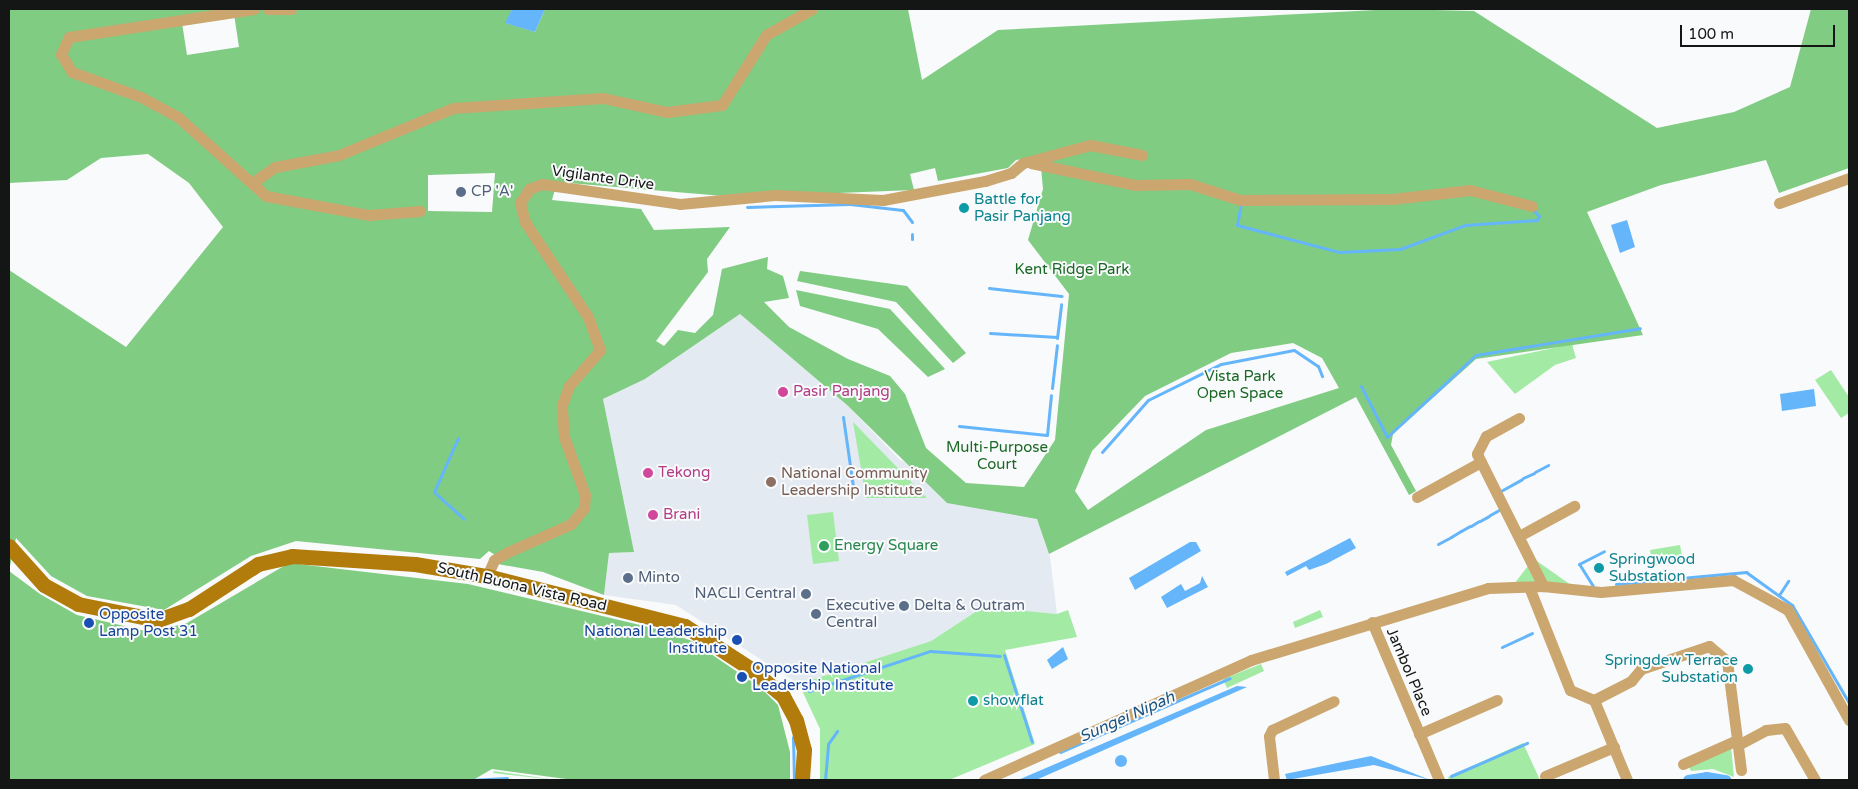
<!DOCTYPE html>
<html>
<head>
<meta charset="utf-8">
<style>
  body { margin:0 }
  #map { position:relative; width:1858px; height:789px; overflow:hidden; background:#f8fafb; font-family:"Varela Round",sans-serif }
  div>[style] { position:absolute }
  [style*='--x'] { left:calc(var(--x)*1px); top:calc(var(--y)*1px); width:calc(var(--w)*1px); rotate:calc(var(--a)*1deg) }
  .built>* { inset:0; background:#e4eaf1 }
  .green>* { inset:0; background:#a3eaa5 }
  .forest>* { inset:0; background:#80cc82 }
  .water>* { inset:0; background:#65b5fa }
  .round { border-radius:50% }
  .stream>* { height:3px; margin:-1.5px; padding:0 1.5px; transform-origin:1.5px; border-radius:1.5px; background:#65b5fa }
  .canal>* { height:11px; margin:-5.5px; padding:0 5.5px; transform-origin:5.5px; border-radius:5.5px; background:#65b5fa }
  .street>* { height:11px; margin:-5.5px; padding:0 5.5px; transform-origin:5.5px; border-radius:5.5px; background:#cba66f }
  .secondary>* { height:15px; margin:-7.5px; padding:0 7.5px; transform-origin:7.5px; border-radius:7.5px; background:#b27c0d }
  .dots>* { width:14px; height:14px; translate:-50% -50%; box-sizing:border-box; border:2px solid #f8fafb; border-radius:50% }
  span { translate:-50% -50%; white-space:nowrap; text-align:center; line-height:1.15; -webkit-text-stroke:4px #f8fafb; paint-order:stroke }
  .street-label { font-size:15px; color:#141515 }
  .service-label { font-size:15px; color:#4e5e75 }
  .left { translate:0 -50%; text-align:left }
  .right { translate:-100% -50%; text-align:right }
  .culture-label { font-size:15px; color:#0d838f }
  .park-label { font-size:15px; color:#1b6825 }
  .hotel-label { font-size:15px; color:#b23c85 }
  .education-label { font-size:15px; color:#785e54 }
  .leisure-label { font-size:15px; color:#27864d }
  .transit-label { font-size:15px; color:#164399 }
  .water-label { font-size:16px; color:#1c5481; font-style:italic }
  .frame { position:absolute; inset:0; border:10px solid #141515; pointer-events:none }
  .scale { position:absolute; left:1680px; top:25px; width:155px; height:22px; box-sizing:border-box; border:2px solid #141515; border-top:0; padding-left:6px; font-size:15px; line-height:18px; white-space:nowrap; color:#141515; -webkit-text-stroke:4px #f8fafb; paint-order:stroke }
</style>
</head>
<body>
<div id="map">
  <div class="built">
    <div style="clip-path:polygon(740px 314px,847px 405px,900px 460px,1037px 519px,1050px 557px,1057px 614px,983px 607px,931px 641px,799px 684px,676px 605px,604px 595px,609px 553px,633px 552px,603px 399px,645px 379px)"></div>
  </div>
  <div class="green">
    <div style="clip-path:polygon(1572px 344px,1576px 358px,1555px 365px,1515px 394px,1487px 362px)"></div>
    <div style="clip-path:polygon(1831px 370px,1849px 397px,1849px 413px,1841px 418px,1815px 380px)"></div>
    <div style="clip-path:polygon(853px 422px,927px 498px,866px 498px)"></div>
    <div style="clip-path:polygon(833px 512px,839px 561px,813px 564px,807px 515px)"></div>
    <div style="clip-path:polygon(1680px 545px,1683px 561px,1653px 566px,1650px 550px)"></div>
    <div style="clip-path:polygon(1534px 559px,1571px 585px,1546px 582px)"></div>
    <div style="clip-path:polygon(1528px 566px,1536px 582px,1514px 584px)"></div>
    <div style="clip-path:polygon(983px 607px,1057px 614px,1068px 610px,1077px 637px,1005px 650px,1035px 744px,949px 780px,820px 780px,820px 729px,799px 684px,931px 641px)"></div>
    <div style="clip-path:polygon(1320px 610px,1323px 617px,1295px 628px,1293px 622px)"></div>
    <div style="clip-path:polygon(1261px 664px,1264px 671px,1227px 688px,1223px 679px)"></div>
    <div style="clip-path:polygon(1523px 743px,1540px 780px,1449px 780px,1448px 777px)"></div>
    <div style="clip-path:polygon(1731px 746px,1734px 777px,1713px 769px,1691px 771px,1688px 765px)"></div>
    <div style="clip-path:polygon(494px 771px,556px 780px,493px 773px)"></div>
  </div>
  <div class="forest">
    <div style="clip-path:polygon(evenodd,9px 9px,512px 9px,506px 23px,535px 32px,545px 9px,908px 9px,922px 80px,998px 30px,1395px 9px,1474px 11px,1657px 128px,1734px 112px,1790px 87px,1811px 9px,1849px 9px,1849px 168px,1779px 193px,1766px 160px,1661px 185px,1587px 212px,1643px 335px,1476px 359px,1393px 434px,1391px 445px,1416px 491px,1409px 495px,1356px 397px,1049px 554px,1037px 519px,947px 503px,847px 405px,740px 314px,645px 379px,603px 399px,634px 552px,609px 553px,604px 595px,543px 572px,492px 563px,498px 557px,489px 551px,480px 559px,296px 541px,251px 556px,164px 610px,87px 596px,51px 576px,16px 538px,9px 571px,40px 594px,77px 615px,150px 632px,187px 623px,289px 563px,468px 584px,661px 630px,692px 641px,761px 688px,778px 705px,790px 752px,790px 780px,574px 780px,492px 769px,473px 780px,9px 780px,9px 270px,126px 347px,223px 227px,189px 183px,148px 154px,101px 158px,67px 180px,9px 183px,9px 9px,234px 14px,239px 47px,187px 55px,182px 23px,234px 14px,9px 9px,1031px 158px,1041px 167px,1043px 189px,1028px 240px,1069px 294px,1055px 440px,1024px 487px,966px 483px,926px 448px,905px 394px,890px 376px,848px 359px,789px 327px,764px 302px,789px 298px,783px 276px,767px 269px,768px 257px,722px 269px,713px 315px,695px 333px,678px 330px,664px 346px,656px 341px,708px 272px,707px 259px,730px 227px,654px 230px,641px 209px,552px 200px,557px 182px,735px 197px,914px 190px,910px 174px,935px 168px,938px 181px,1008px 168px,1016px 160px,1031px 158px,9px 9px,495px 173px,492px 212px,428px 211px,428px 175px,495px 173px,9px 9px,1293px 343px,1322px 358px,1339px 388px,1206px 430px,1088px 510px,1075px 491px,1092px 451px,1145px 396px,1231px 353px,1293px 343px)"></div>
    <div style="clip-path:polygon(800px 271px,907px 286px,966px 353px,953px 363px,896px 302px,797px 281px)"></div>
    <div style="clip-path:polygon(796px 290px,890px 309px,945px 369px,928px 377px,878px 329px,800px 306px)"></div>
  </div>
  <div class="water">
    <div style="clip-path:polygon(512px 9px,545px 9px,535px 32px,505px 23px)"></div>
    <div style="clip-path:polygon(1627px 220px,1635px 247px,1620px 253px,1611px 225px)"></div>
    <div style="clip-path:polygon(1814px 389px,1816px 406px,1782px 411px,1780px 394px)"></div>
    <div style="clip-path:polygon(1350px 538px,1356px 548px,1326px 564px,1309px 570px,1306px 566px,1287px 576px,1285px 572px)"></div>
    <div style="clip-path:polygon(1190px 542px,1196px 542px,1201px 551px,1135px 590px,1129px 578px)"></div>
    <div style="clip-path:polygon(1202px 576px,1208px 587px,1167px 608px,1161px 597px,1181px 584px,1185px 591px,1200px 583px)"></div>
    <div style="clip-path:polygon(1063px 647px,1068px 659px,1052px 669px,1047px 660px)"></div>
    <div style="clip-path:polygon(1237px 686px,1247px 687px,1036px 780px,1018px 780px)"></div>
    <div class="round" style="left:1115px;top:755px;width:12px;height:12px"></div>
    <div style="clip-path:polygon(1371px 756px,1430px 780px,1374px 765px,1287px 780px,1285px 774px)"></div>
  </div>
  <div class="stream">
    <div style="--x:1241;--y:203;--w:22;--a:100"></div>
    <div style="--x:1237;--y:225;--w:106;--a:14.8"></div>
    <div style="--x:1339;--y:252;--w:61;--a:-2.8"></div>
    <div style="--x:1400;--y:249;--w:69;--a:-20.3"></div>
    <div style="--x:1465;--y:225;--w:72;--a:-4"></div>
    <div style="--x:1537;--y:220;--w:4;--a:-63"></div>
    <div style="--x:1539;--y:216;--w:10;--a:-135"></div>
    <div style="--x:747;--y:207;--w:103;--a:-1.7"></div>
    <div style="--x:850;--y:204;--w:53;--a:6.5"></div>
    <div style="--x:903;--y:210;--w:15;--a:53"></div>
    <div style="--x:912;--y:234;--w:5;--a:90"></div>
    <div style="--x:989;--y:288;--w:73;--a:6.3"></div>
    <div style="--x:990;--y:333;--w:67;--a:3.4"></div>
    <div style="--x:1057;--y:338;--w:34;--a:-83"></div>
    <div style="--x:1361;--y:386;--w:57;--a:63"></div>
    <div style="--x:1387;--y:437;--w:121;--a:-42.7"></div>
    <div style="--x:1476;--y:355;--w:166;--a:-9.3"></div>
    <div style="--x:1052;--y:388;--w:43;--a:-83.4"></div>
    <div style="--x:843;--y:417;--w:70;--a:81.8"></div>
    <div style="--x:959;--y:426;--w:88;--a:5.8"></div>
    <div style="--x:1047;--y:435;--w:40;--a:-84.3"></div>
    <div style="--x:458;--y:438;--w:59;--a:114"></div>
    <div style="--x:434;--y:492;--w:40;--a:42"></div>
    <div style="--x:1102;--y:452;--w:69;--a:-48.5"></div>
    <div style="--x:1148;--y:400;--w:81;--a:-26.3"></div>
    <div style="--x:1221;--y:364;--w:74;--a:-10.9"></div>
    <div style="--x:1294;--y:350;--w:29;--a:34"></div>
    <div style="--x:1318;--y:366;--w:11;--a:68"></div>
    <div style="--x:1535;--y:472;--w:15;--a:-28"></div>
    <div style="--x:1523;--y:478;--w:12;--a:-24"></div>
    <div style="--x:1499;--y:492;--w:26;--a:-29"></div>
    <div style="--x:1490;--y:515;--w:13;--a:-29"></div>
    <div style="--x:1480;--y:521;--w:10;--a:-29"></div>
    <div style="--x:1471;--y:526;--w:9;--a:-32"></div>
    <div style="--x:1461;--y:531;--w:10;--a:-29"></div>
    <div style="--x:1451;--y:537;--w:12;--a:-31"></div>
    <div style="--x:1438;--y:544;--w:15;--a:-28"></div>
    <div style="--x:1616;--y:584;--w:131;--a:-5.3"></div>
    <div style="--x:1746;--y:572;--w:57;--a:35.7"></div>
    <div style="--x:1792;--y:605;--w:113;--a:59.8"></div>
    <div style="--x:1593;--y:586;--w:26;--a:-122"></div>
    <div style="--x:1579;--y:564;--w:28;--a:-27"></div>
    <div style="--x:1779;--y:595;--w:17;--a:-57"></div>
    <div style="--x:1502;--y:647;--w:33;--a:-25"></div>
    <div style="--x:1004;--y:655;--w:91;--a:72.2"></div>
    <div style="--x:809;--y:691;--w:127;--a:-18.3"></div>
    <div style="--x:930;--y:651;--w:70;--a:4.1"></div>
    <div style="--x:793;--y:737;--w:43;--a:88.7"></div>
    <div style="--x:1060;--y:752;--w:185;--a:-23.5"></div>
    <div style="--x:1451;--y:776;--w:83;--a:-23.5"></div>
    <div style="--x:470;--y:780;--w:37;--a:-3"></div>
    <div style="--x:825;--y:780;--w:36;--a:-85"></div>
    <div style="--x:828;--y:744;--w:16;--a:-55"></div>
  </div>
  <div class="canal">
    <div style="--x:1688;--y:780;--w:18;--a:-9"></div>
    <div style="--x:1706;--y:777;--w:20;--a:9"></div>
  </div>
  <div class="street">
    <div style="--x:254;--y:9;--w:187;--a:171.4"></div>
    <div style="--x:69;--y:37;--w:19;--a:115"></div>
    <div style="--x:61;--y:54;--w:21;--a:59"></div>
    <div style="--x:72;--y:72;--w:73;--a:19.9"></div>
    <div style="--x:141;--y:97;--w:42;--a:28.4"></div>
    <div style="--x:178;--y:117;--w:118;--a:41.9"></div>
    <div style="--x:266;--y:196;--w:105;--a:10.5"></div>
    <div style="--x:369;--y:215;--w:51;--a:-4.5"></div>
    <div style="--x:268;--y:9;--w:23;--a:0"></div>
    <div style="--x:1031;--y:163;--w:106;--a:11.9"></div>
    <div style="--x:1135;--y:185;--w:55;--a:-1"></div>
    <div style="--x:1190;--y:184;--w:52;--a:17.7"></div>
    <div style="--x:1240;--y:200;--w:152;--a:-0.4"></div>
    <div style="--x:1392;--y:199;--w:79;--a:-6.6"></div>
    <div style="--x:1470;--y:190;--w:64;--a:14.5"></div>
    <div style="--x:252;--y:183;--w:28;--a:-35"></div>
    <div style="--x:275;--y:167;--w:65;--a:-10.6"></div>
    <div style="--x:339;--y:155;--w:123;--a:-22.4"></div>
    <div style="--x:453;--y:108;--w:150;--a:-3.8"></div>
    <div style="--x:603;--y:98;--w:66;--a:12.3"></div>
    <div style="--x:667;--y:112;--w:55;--a:-7.3"></div>
    <div style="--x:722;--y:105;--w:83;--a:-57.8"></div>
    <div style="--x:766;--y:35;--w:53;--a:-29.5"></div>
    <div style="--x:1779;--y:203;--w:74;--a:-19.7"></div>
    <div style="--x:1519;--y:418;--w:38;--a:151"></div>
    <div style="--x:1486;--y:436;--w:20;--a:117"></div>
    <div style="--x:1477;--y:454;--w:148;--a:63.4"></div>
    <div style="--x:1417;--y:497;--w:73;--a:-28.7"></div>
    <div style="--x:1519;--y:536;--w:63;--a:-28.6"></div>
    <div style="--x:487;--y:576;--w:17;--a:-66"></div>
    <div style="--x:494;--y:560;--w:16;--a:-30"></div>
    <div style="--x:508;--y:552;--w:69;--a:-24"></div>
    <div style="--x:571;--y:524;--w:21;--a:-51"></div>
    <div style="--x:584;--y:508;--w:13;--a:-86"></div>
    <div style="--x:585;--y:495;--w:62;--a:-109.9"></div>
    <div style="--x:564;--y:437;--w:32;--a:-94"></div>
    <div style="--x:562;--y:405;--w:20;--a:-70"></div>
    <div style="--x:569;--y:386;--w:48;--a:-49.3"></div>
    <div style="--x:600;--y:350;--w:35;--a:-110"></div>
    <div style="--x:588;--y:317;--w:114;--a:-123.6"></div>
    <div style="--x:525;--y:222;--w:20;--a:-105"></div>
    <div style="--x:520;--y:203;--w:17;--a:-57"></div>
    <div style="--x:529;--y:189;--w:14;--a:-21"></div>
    <div style="--x:542;--y:184;--w:139;--a:8.2"></div>
    <div style="--x:680;--y:204;--w:95;--a:-5.4"></div>
    <div style="--x:775;--y:195;--w:108;--a:2.7"></div>
    <div style="--x:883;--y:200;--w:104;--a:-10.6"></div>
    <div style="--x:985;--y:181;--w:27;--a:-17"></div>
    <div style="--x:1011;--y:173;--w:16;--a:-40"></div>
    <div style="--x:1023;--y:163;--w:69;--a:-15"></div>
    <div style="--x:1090;--y:145;--w:53;--a:10.9"></div>
    <div style="--x:1529;--y:587;--w:111;--a:68.3"></div>
    <div style="--x:1570;--y:690;--w:26;--a:23"></div>
    <div style="--x:1594;--y:700;--w:87;--a:67.6"></div>
    <div style="--x:1372;--y:622;--w:172;--a:67"></div>
    <div style="--x:1594;--y:700;--w:42;--a:-27.2"></div>
    <div style="--x:1631;--y:681;--w:16;--a:-50"></div>
    <div style="--x:1641;--y:669;--w:72;--a:-18.7"></div>
    <div style="--x:1709;--y:646;--w:23;--a:40"></div>
    <div style="--x:1727;--y:661;--w:110;--a:82.7"></div>
    <div style="--x:1419;--y:734;--w:85;--a:-23.6"></div>
    <div style="--x:1738;--y:745;--w:32;--a:-28"></div>
    <div style="--x:1766;--y:730;--w:19;--a:-6"></div>
    <div style="--x:1785;--y:728;--w:60;--a:60"></div>
    <div style="--x:1683;--y:764;--w:59;--a:-24"></div>
    <div style="--x:1545;--y:776;--w:75;--a:-22.8"></div>
    <div style="--x:984;--y:780;--w:293;--a:-24.2"></div>
    <div style="--x:1251;--y:660;--w:248;--a:-16.9"></div>
    <div style="--x:1488;--y:588;--w:55;--a:-2.1"></div>
    <div style="--x:1543;--y:586;--w:58;--a:5.9"></div>
    <div style="--x:1601;--y:592;--w:133;--a:-5.2"></div>
    <div style="--x:1733;--y:580;--w:63;--a:28.6"></div>
    <div style="--x:1788;--y:610;--w:126;--a:61"></div>
    <div style="--x:1274;--y:780;--w:44;--a:-96.5"></div>
    <div style="--x:1269;--y:736;--w:7;--a:-63"></div>
    <div style="--x:1272;--y:730;--w:68;--a:-25.1"></div>
  </div>
  <div class="secondary">
    <div style="--x:9;--y:546;--w:52;--a:48.1"></div>
    <div style="--x:44;--y:585;--w:39;--a:29"></div>
    <div style="--x:78;--y:604;--w:82;--a:11.3"></div>
    <div style="--x:158;--y:620;--w:33;--a:-20"></div>
    <div style="--x:189;--y:609;--w:82;--a:-33.1"></div>
    <div style="--x:258;--y:564;--w:35;--a:-13"></div>
    <div style="--x:292;--y:556;--w:123;--a:3.7"></div>
    <div style="--x:415;--y:564;--w:73;--a:9.5"></div>
    <div style="--x:487;--y:576;--w:204;--a:14.2"></div>
    <div style="--x:685;--y:626;--w:79;--a:33.1"></div>
    <div style="--x:751;--y:669;--w:42;--a:40.2"></div>
    <div style="--x:783;--y:696;--w:27;--a:62"></div>
    <div style="--x:796;--y:720;--w:31;--a:75"></div>
    <div style="--x:804;--y:750;--w:30;--a:94"></div>
  </div>
  <div class="dots">
    <div style="left:461px;top:192px;background:#5c6f8a"></div>
    <div style="left:964px;top:208px;background:#0f9aa8"></div>
    <div style="left:783px;top:392px;background:#d1479c"></div>
    <div style="left:648px;top:473px;background:#d1479c"></div>
    <div style="left:771px;top:482px;background:#8d6e63"></div>
    <div style="left:653px;top:515px;background:#d1479c"></div>
    <div style="left:824px;top:546px;background:#2e9e5b"></div>
    <div style="left:1599px;top:568px;background:#0f9aa8"></div>
    <div style="left:628px;top:578px;background:#5c6f8a"></div>
    <div style="left:806px;top:594px;background:#5c6f8a"></div>
    <div style="left:904px;top:606px;background:#5c6f8a"></div>
    <div style="left:816px;top:614px;background:#5c6f8a"></div>
    <div style="left:89px;top:623px;background:#1a4fb4"></div>
    <div style="left:737px;top:640px;background:#1a4fb4"></div>
    <div style="left:1748px;top:669px;background:#0f9aa8"></div>
    <div style="left:742px;top:677px;background:#1a4fb4"></div>
    <div style="left:973px;top:701px;background:#0f9aa8"></div>
  </div>
  <div class="street-label">
    <span style="left:603px;top:178px;rotate:8deg">Vigilante Drive</span>
    <span style="left:522px;top:587px;rotate:13deg">South Buona Vista Road</span>
    <span style="left:1409px;top:672px;rotate:67deg">Jambol Place</span>
  </div>
  <div class="service-label">
    <span class="left" style="left:471px;top:192px">CP 'A'</span>
    <span class="left" style="left:638px;top:578px">Minto</span>
    <span class="right" style="left:796px;top:594px">NACLI Central</span>
    <span class="left" style="left:826px;top:614px">Executive<br>Central</span>
    <span class="left" style="left:914px;top:606px">Delta &amp; Outram</span>
  </div>
  <div class="culture-label">
    <span class="left" style="left:974px;top:208px">Battle for<br>Pasir Panjang</span>
    <span class="left" style="left:1609px;top:568px">Springwood<br>Substation</span>
    <span class="right" style="left:1738px;top:669px">Springdew Terrace<br>Substation</span>
    <span class="left" style="left:983px;top:701px">showflat</span>
  </div>
  <div class="park-label">
    <span style="left:1072px;top:270px">Kent Ridge Park</span>
    <span style="left:1240px;top:385px">Vista Park<br>Open Space</span>
    <span style="left:997px;top:456px">Multi-Purpose<br>Court</span>
  </div>
  <div class="hotel-label">
    <span class="left" style="left:793px;top:392px">Pasir Panjang</span>
    <span class="left" style="left:658px;top:473px">Tekong</span>
    <span class="left" style="left:663px;top:515px">Brani</span>
  </div>
  <div class="education-label">
    <span class="left" style="left:781px;top:482px">National Community<br>Leadership Institute</span>
  </div>
  <div class="leisure-label">
    <span class="left" style="left:834px;top:546px">Energy Square</span>
  </div>
  <div class="transit-label">
    <span class="left" style="left:99px;top:623px">Opposite<br>Lamp Post 31</span>
    <span class="right" style="left:727px;top:640px">National Leadership<br>Institute</span>
    <span class="left" style="left:752px;top:677px">Opposite National<br>Leadership Institute</span>
  </div>
  <div class="water-label">
    <span style="left:1127px;top:717px;rotate:-24deg">Sungei Nipah</span>
  </div>
  <div class="frame"></div>
  <div class="scale">100 m</div>
</div>
</body>
</html>
